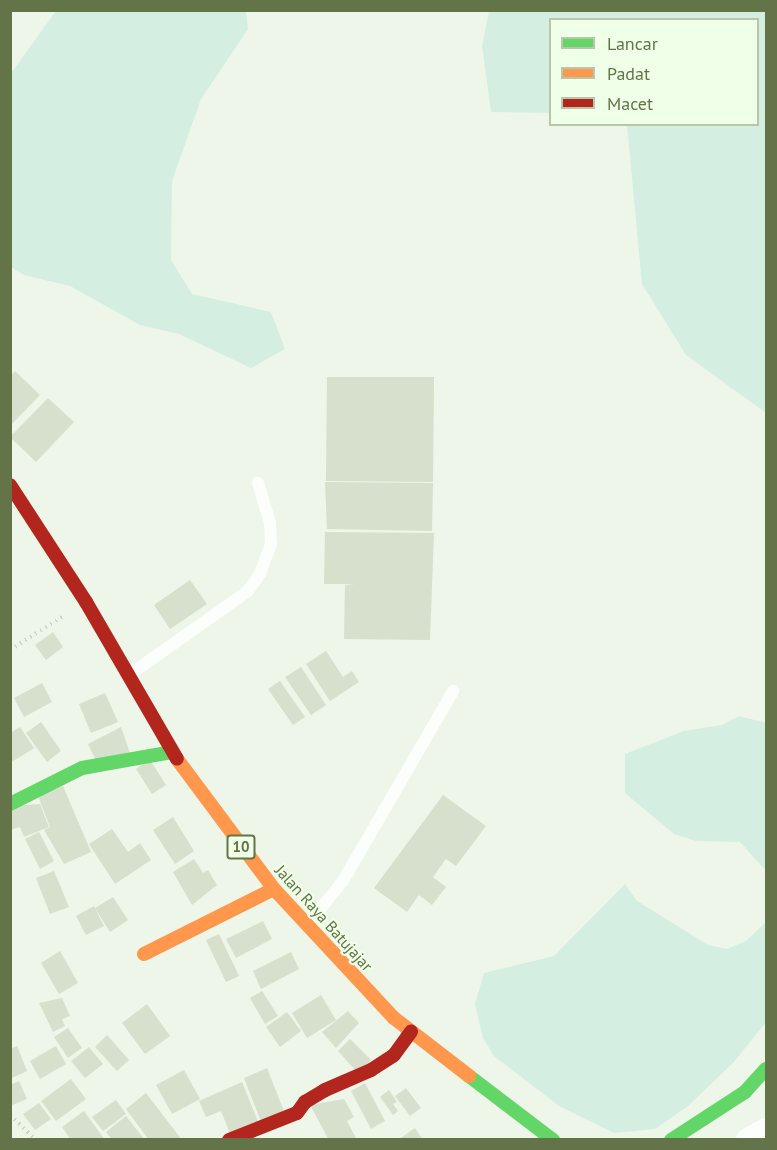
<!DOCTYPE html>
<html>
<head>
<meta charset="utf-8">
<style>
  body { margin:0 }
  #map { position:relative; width:777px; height:1150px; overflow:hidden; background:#edf6e8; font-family:"PT Sans",sans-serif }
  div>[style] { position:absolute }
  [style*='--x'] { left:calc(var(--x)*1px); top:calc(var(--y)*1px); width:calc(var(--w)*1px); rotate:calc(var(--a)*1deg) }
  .green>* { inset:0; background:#d4efe1 }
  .building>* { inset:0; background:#d6e0cd }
  .path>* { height:4px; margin-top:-2px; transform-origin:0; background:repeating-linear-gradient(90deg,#cfd6c6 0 1.5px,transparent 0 6px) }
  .lane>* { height:12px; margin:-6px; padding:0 6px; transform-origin:6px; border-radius:6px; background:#fcfefc }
  .street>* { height:24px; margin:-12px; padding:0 12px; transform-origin:12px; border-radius:12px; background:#fcfefc }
  .fast>* { height:14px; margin:-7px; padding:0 7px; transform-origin:7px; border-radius:7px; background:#63d668 }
  .slow>* { height:14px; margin:-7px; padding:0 7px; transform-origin:7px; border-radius:7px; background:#ff974d }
  .jam>* { height:14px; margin:-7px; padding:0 7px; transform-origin:7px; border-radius:7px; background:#b3261e }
  span { translate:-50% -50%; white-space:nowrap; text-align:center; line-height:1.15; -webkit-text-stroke:4.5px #f0ffe8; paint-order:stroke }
  .shield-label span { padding:2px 4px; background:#f0ffe8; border:2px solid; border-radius:4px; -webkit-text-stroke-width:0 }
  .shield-label { font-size:15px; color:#627448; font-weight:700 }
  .street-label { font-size:16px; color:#627448 }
  .frame { position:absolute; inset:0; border:12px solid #627448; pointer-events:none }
  .legend { position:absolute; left:549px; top:18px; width:210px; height:108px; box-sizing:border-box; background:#f0ffe8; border:2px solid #b7c7a8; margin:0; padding:8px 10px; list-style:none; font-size:18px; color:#627448 }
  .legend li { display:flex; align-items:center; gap:12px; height:30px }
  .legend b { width:30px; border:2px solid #b7c7a8 }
</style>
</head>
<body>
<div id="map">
  <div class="green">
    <div style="clip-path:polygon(56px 11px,246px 11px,248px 29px,201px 99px,172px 181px,171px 260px,192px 294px,271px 312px,285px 349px,251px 368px,179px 334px,140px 325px,70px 286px,24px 275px,11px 267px,11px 73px)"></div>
    <div style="clip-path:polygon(489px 11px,766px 11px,766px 413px,686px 355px,642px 284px,627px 125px,758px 124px,758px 20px,550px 20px,550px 113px,491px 112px,482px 46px)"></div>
    <div style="clip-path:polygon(739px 716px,766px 723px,766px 871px,740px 842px,696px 841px,674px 834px,625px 793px,625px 754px,684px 731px,722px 725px)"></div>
    <div style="clip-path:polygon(625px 884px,637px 901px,708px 945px,727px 949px,746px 941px,766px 922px,766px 1022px,734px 1062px,688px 1106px,655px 1129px,614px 1133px,559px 1106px,494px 1056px,483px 1038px,475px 1004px,484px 973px,554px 956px)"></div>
  </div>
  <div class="building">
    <div style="clip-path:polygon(15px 371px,40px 395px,10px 426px,10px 376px)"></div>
    <div style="clip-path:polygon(327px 377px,434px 377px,433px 482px,326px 481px)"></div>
    <div style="clip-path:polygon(48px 398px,74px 422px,36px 462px,10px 437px)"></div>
    <div style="clip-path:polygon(325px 482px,433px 483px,432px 531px,327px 529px)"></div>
    <div style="clip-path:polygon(325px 532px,434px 533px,430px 640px,344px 639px,345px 585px,355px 584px,324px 584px)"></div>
    <div style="clip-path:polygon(190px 580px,207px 604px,170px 629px,154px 605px)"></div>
    <div style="clip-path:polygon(53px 632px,63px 647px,46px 660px,35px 645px)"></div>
    <div style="clip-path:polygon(326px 651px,343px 677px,352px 671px,359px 682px,330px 701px,306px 664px)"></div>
    <div style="clip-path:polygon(301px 667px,326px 705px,311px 715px,285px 677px)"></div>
    <div style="clip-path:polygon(280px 681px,305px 717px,293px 725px,268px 689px)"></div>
    <div style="clip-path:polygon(42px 683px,52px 702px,24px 717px,14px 698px)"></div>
    <div style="clip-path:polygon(105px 693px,118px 722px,91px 733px,79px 704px)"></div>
    <div style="clip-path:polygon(41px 722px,61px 751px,47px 762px,26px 733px)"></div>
    <div style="clip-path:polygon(20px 727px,34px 748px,10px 763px,10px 733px)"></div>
    <div style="clip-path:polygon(121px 727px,131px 756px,98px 765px,88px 744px)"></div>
    <div style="clip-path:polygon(150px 760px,166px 785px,152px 794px,136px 769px)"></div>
    <div style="clip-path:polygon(63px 786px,91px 852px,64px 864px,44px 830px,50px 827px,38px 796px)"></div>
    <div style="clip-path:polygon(443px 795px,486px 826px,456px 866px,446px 859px,433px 877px,446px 887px,432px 905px,419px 895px,407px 912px,374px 888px)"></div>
    <div style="clip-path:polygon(40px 804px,49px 827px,24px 837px,20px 827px,10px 830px,10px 806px)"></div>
    <div style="clip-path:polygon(173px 817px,194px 851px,175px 864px,153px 830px)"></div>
    <div style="clip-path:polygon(112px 829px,128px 852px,140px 843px,151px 860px,115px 884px,89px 844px)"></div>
    <div style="clip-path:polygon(39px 832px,54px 861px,40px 869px,25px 839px)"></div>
    <div style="clip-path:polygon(194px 859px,203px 873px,208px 870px,217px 885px,192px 905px,173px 872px)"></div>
    <div style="clip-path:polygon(54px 871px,69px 907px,50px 914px,36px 878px)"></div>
    <div style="clip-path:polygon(113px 897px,128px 920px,110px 932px,95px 908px)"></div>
    <div style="clip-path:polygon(94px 906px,104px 926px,86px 935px,76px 916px)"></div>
    <div style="clip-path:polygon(263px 921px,272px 939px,236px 958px,226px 939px)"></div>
    <div style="clip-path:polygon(219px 934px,239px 976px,226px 982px,206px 940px)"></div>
    <div style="clip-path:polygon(60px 951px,78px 983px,59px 994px,41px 963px)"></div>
    <div style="clip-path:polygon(291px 952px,299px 969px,261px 989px,253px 971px)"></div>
    <div style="clip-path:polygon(262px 991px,278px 1016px,265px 1024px,250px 998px)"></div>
    <div style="clip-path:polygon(321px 995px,336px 1020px,307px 1038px,292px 1013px)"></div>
    <div style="clip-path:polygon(62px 998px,70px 1016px,62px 1019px,65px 1026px,53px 1032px,39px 1003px)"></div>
    <div style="clip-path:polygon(147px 1004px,170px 1036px,145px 1054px,122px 1023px)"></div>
    <div style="clip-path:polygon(348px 1011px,359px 1023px,336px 1048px,322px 1032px)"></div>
    <div style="clip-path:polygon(287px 1012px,301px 1031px,280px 1047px,266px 1027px)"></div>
    <div style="clip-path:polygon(68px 1028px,82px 1048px,68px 1058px,54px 1037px)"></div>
    <div style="clip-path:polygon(107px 1035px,129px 1060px,117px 1071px,95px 1047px)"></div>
    <div style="clip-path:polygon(350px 1039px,371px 1060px,358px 1073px,338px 1051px)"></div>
    <div style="clip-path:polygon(17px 1046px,27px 1071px,10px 1079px,10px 1049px)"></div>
    <div style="clip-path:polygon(56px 1046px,66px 1064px,40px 1079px,30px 1061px)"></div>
    <div style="clip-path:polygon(89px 1047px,103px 1064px,85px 1078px,71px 1061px)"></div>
    <div style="clip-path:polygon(267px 1068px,285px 1114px,262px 1124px,244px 1078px)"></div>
    <div style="clip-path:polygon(184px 1070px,200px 1099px,172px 1114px,156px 1085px)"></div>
    <div style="clip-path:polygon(71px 1079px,86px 1099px,56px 1121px,41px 1101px)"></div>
    <div style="clip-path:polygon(19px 1081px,27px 1099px,10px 1106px,10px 1085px)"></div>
    <div style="clip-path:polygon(242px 1082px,259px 1124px,231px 1136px,221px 1111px,206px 1117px,199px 1101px)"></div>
    <div style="clip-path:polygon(365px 1083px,385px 1121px,371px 1129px,351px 1091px)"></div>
    <div style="clip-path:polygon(406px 1088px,421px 1108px,410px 1116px,395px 1096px)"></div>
    <div style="clip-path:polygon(389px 1090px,397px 1102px,393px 1104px,398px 1111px,393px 1115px,380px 1097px)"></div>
    <div style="clip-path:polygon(146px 1093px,182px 1140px,149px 1140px,126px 1109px)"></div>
    <div style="clip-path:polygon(344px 1099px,354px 1117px,347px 1121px,357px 1140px,329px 1140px,310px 1105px)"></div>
    <div style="clip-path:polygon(116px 1100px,126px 1114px,103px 1131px,92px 1117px)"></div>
    <div style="clip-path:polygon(39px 1103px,51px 1119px,35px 1130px,23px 1114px)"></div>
    <div style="clip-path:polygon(84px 1111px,105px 1140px,71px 1140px,62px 1127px)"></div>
    <div style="clip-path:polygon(126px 1116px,145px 1140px,112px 1140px,106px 1132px)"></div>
    <div style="clip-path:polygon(415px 1128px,423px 1140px,398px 1140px)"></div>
  </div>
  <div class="path">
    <div style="--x:10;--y:650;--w:65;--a:-32.5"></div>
    <div style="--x:10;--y:1115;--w:36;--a:44"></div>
  </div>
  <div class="lane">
    <div style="--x:129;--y:675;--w:146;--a:-35.2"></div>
    <div style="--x:248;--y:591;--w:21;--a:-55"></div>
    <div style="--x:260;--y:574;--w:32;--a:-70"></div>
    <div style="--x:271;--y:544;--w:21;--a:-93"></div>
    <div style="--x:270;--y:523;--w:42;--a:-106.7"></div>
    <div style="--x:308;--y:924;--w:55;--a:-50.9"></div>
    <div style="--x:343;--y:881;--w:220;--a:-59.9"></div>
  </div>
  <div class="street">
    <div style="--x:748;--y:1140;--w:21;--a:-29"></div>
  </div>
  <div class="fast">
    <div style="--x:10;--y:804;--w:80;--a:-26.6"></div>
    <div style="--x:82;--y:768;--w:91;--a:-10.1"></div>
    <div style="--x:469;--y:1076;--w:106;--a:37.3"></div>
    <div style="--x:671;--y:1140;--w:88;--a:-33"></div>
    <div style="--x:745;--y:1092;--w:31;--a:-48"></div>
  </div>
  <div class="slow">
    <div style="--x:177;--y:759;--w:162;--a:53.3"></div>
    <div style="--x:274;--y:889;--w:176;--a:47.1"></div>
    <div style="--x:394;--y:1018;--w:95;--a:37.7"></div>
    <div style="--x:144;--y:954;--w:145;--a:-26.6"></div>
  </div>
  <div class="jam">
    <div style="--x:10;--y:485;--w:140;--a:57"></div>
    <div style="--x:86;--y:602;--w:181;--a:59.9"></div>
    <div style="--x:229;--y:1140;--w:73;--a:-21.7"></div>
    <div style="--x:297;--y:1113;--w:14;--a:-54"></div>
    <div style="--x:305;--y:1102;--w:23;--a:-31"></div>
    <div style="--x:325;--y:1090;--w:50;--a:-23.5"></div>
    <div style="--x:371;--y:1070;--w:27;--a:-33"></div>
    <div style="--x:394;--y:1055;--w:29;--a:-54"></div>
  </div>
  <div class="shield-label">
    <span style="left:241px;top:847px">10</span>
  </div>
  <div class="street-label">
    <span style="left:324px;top:918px;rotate:48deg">Jalan Raya Batujajar</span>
  </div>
  <div class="frame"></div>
  <ul class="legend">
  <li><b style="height:8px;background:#63d668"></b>Lancar</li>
  <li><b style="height:8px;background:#ff974d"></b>Padat</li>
  <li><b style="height:8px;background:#b3261e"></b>Macet</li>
  </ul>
</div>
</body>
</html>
